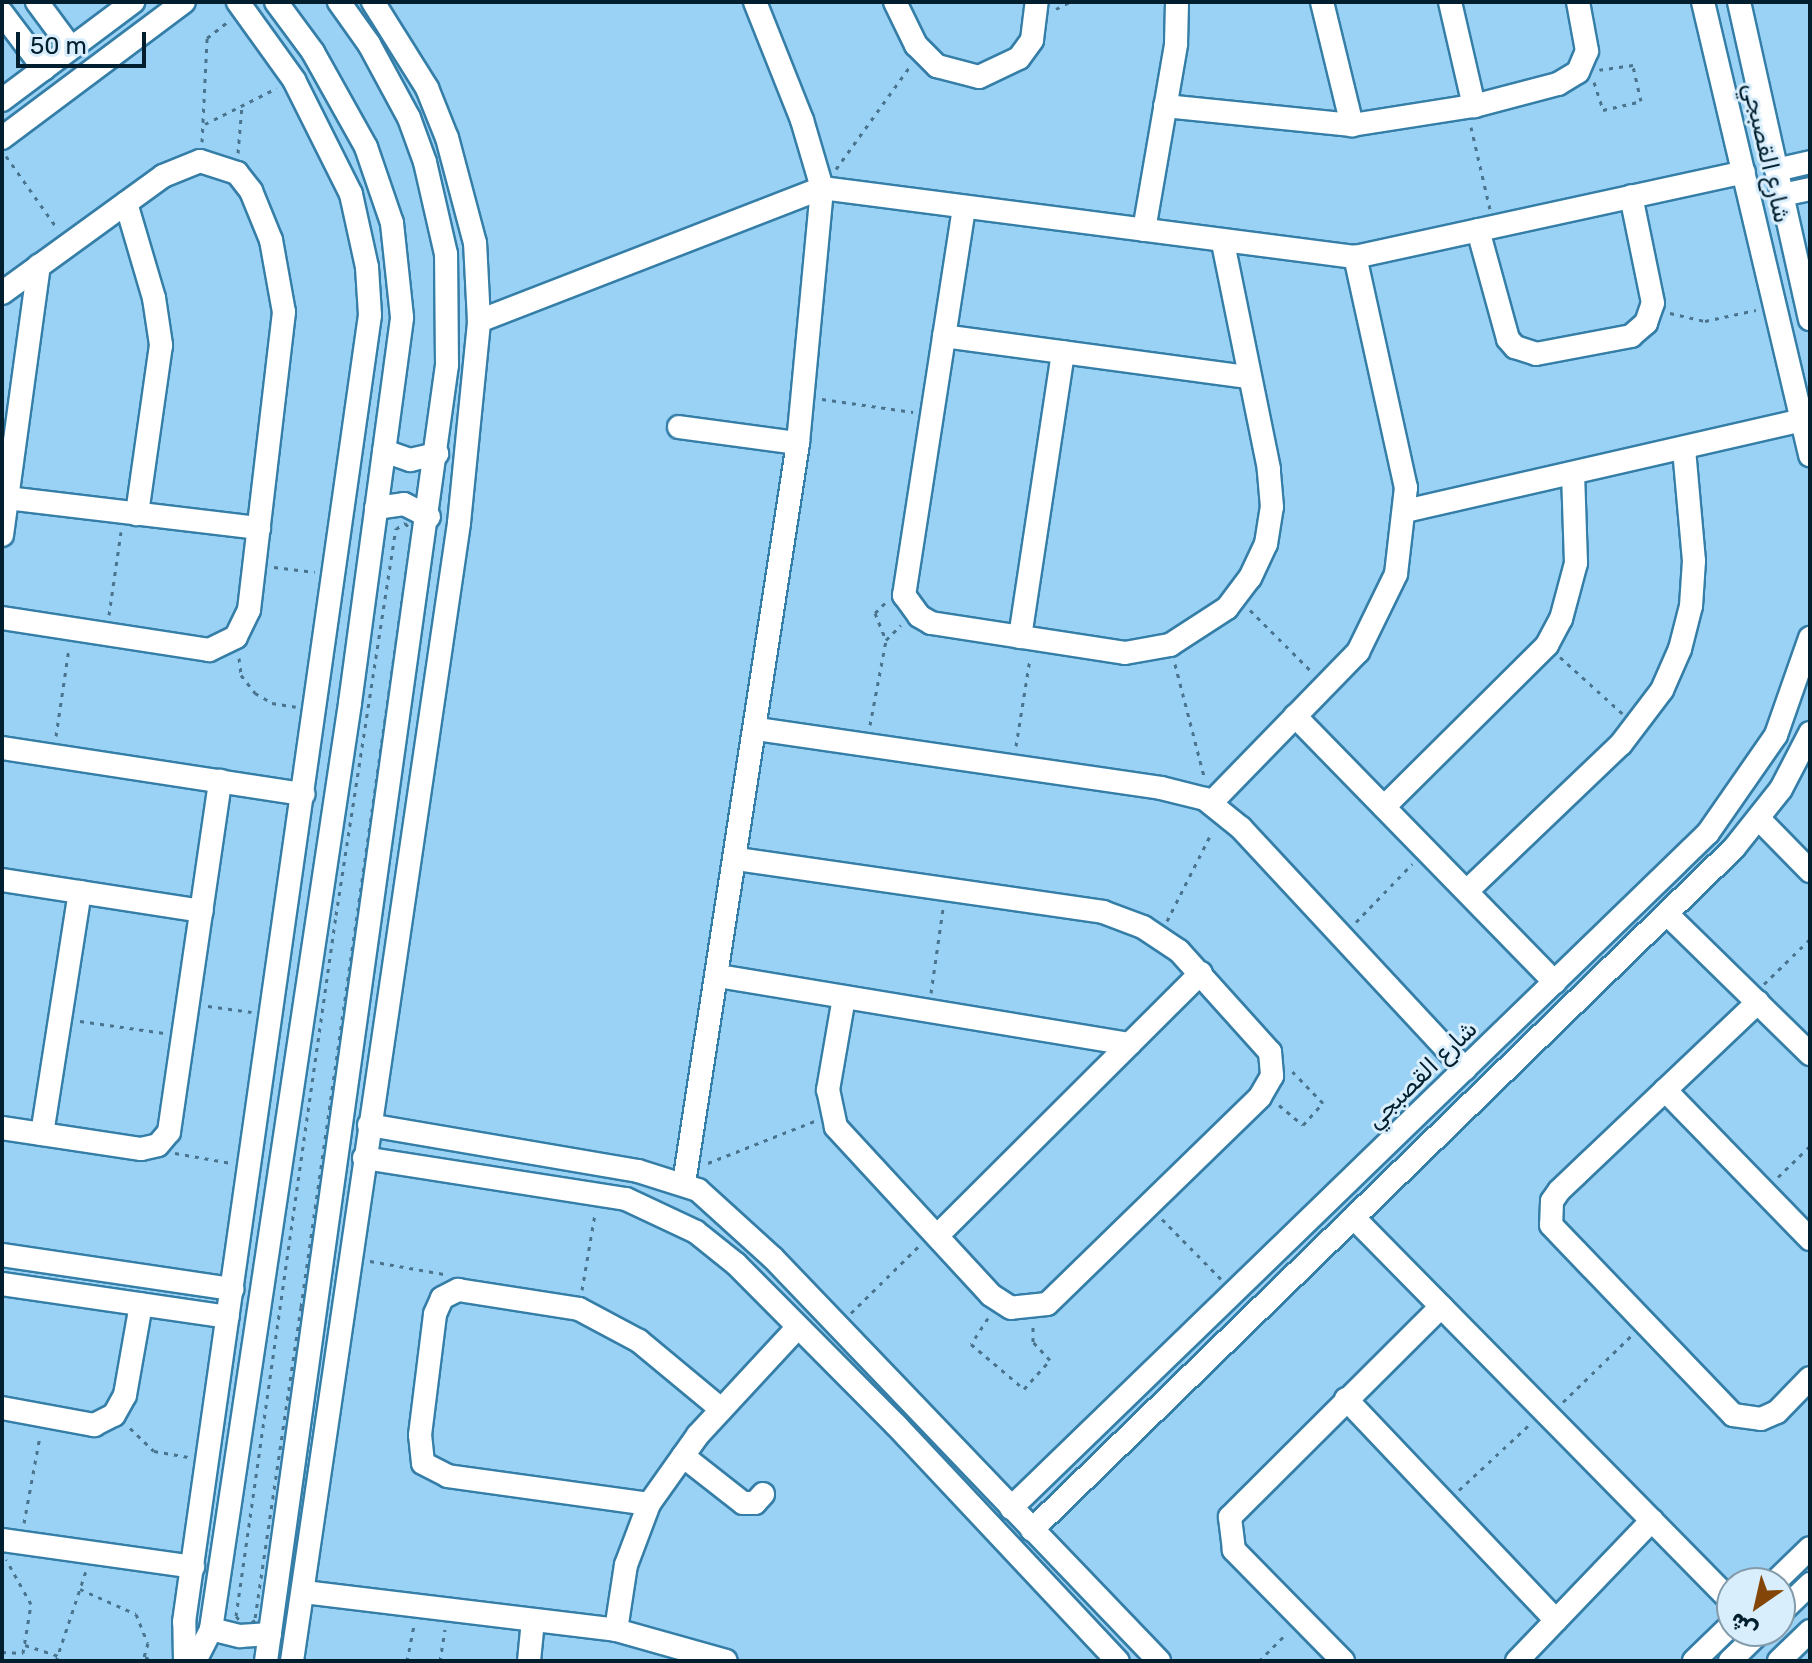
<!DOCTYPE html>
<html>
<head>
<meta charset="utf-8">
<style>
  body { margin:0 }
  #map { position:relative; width:1812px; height:1663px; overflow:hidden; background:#9ad2f6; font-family:Rubik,"Noto Naskh Arabic",sans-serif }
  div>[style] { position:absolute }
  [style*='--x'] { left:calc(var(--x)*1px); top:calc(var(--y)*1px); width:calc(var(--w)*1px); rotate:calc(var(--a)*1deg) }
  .path>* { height:3px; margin-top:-1.5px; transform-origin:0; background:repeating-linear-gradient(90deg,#4a748d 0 4px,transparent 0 10px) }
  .roads { filter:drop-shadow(2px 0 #357ea7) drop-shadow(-2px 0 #357ea7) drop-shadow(0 2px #357ea7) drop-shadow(0 -2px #357ea7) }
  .minor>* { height:22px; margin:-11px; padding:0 11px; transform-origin:11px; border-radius:11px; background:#fff }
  span { translate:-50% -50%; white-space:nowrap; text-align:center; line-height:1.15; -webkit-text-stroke:6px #d9eefc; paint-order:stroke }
  .street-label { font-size:24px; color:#011f2f }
  .frame { position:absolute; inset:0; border:4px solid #011f2f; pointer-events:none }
  .north { position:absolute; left:1716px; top:1567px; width:80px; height:80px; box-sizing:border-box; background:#d9eefc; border:2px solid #839baa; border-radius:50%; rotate:214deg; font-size:22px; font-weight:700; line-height:32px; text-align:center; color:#011f2f }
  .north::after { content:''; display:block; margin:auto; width:28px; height:36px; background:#844608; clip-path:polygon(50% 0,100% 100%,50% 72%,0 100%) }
  .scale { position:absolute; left:16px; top:32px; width:130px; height:36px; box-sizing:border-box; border:4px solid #011f2f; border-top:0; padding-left:10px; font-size:24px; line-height:28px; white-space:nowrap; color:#011f2f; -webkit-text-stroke:6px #d9eefc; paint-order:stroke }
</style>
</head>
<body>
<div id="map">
  <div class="path">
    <div style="--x:1056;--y:9;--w:16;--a:-27"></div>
    <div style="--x:1594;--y:82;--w:29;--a:72"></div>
    <div style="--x:1603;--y:110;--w:39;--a:-13"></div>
    <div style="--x:1641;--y:101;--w:37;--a:-103"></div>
    <div style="--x:1633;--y:65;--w:34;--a:172"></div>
    <div style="--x:205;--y:124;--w:80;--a:-26.6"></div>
    <div style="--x:1471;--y:127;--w:84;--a:77"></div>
    <div style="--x:202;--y:142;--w:104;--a:-87.2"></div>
    <div style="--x:207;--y:38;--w:28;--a:-38"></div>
    <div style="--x:238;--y:153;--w:48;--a:-85.2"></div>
    <div style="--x:6;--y:156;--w:88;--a:54.7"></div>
    <div style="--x:836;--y:169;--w:128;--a:-54.2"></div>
    <div style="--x:1670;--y:313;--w:36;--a:13"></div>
    <div style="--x:1705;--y:321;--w:52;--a:-12.2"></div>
    <div style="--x:822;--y:399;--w:92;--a:8.1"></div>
    <div style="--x:405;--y:523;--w:11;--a:49"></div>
    <div style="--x:412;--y:531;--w:784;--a:98.14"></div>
    <div style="--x:301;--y:1307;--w:316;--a:98.4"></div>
    <div style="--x:255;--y:1620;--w:12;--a:145"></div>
    <div style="--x:245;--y:1627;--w:14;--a:-129"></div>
    <div style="--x:236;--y:1616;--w:708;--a:-81.88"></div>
    <div style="--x:336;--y:915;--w:391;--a:-81.2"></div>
    <div style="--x:396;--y:529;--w:11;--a:-34"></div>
    <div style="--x:274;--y:567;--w:41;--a:7"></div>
    <div style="--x:885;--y:603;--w:14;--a:135"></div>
    <div style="--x:875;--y:613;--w:29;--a:68"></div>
    <div style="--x:1250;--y:610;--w:89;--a:45"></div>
    <div style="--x:109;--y:615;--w:84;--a:-81.8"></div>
    <div style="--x:1560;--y:657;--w:84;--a:42.1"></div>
    <div style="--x:239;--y:658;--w:17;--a:83"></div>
    <div style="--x:241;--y:675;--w:23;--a:52"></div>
    <div style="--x:255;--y:693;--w:20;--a:30"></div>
    <div style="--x:272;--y:703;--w:24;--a:9"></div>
    <div style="--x:1175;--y:664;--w:120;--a:75.5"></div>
    <div style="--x:870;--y:725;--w:86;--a:-79.3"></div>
    <div style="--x:886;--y:640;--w:21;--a:-45"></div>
    <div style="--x:56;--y:736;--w:89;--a:-81.6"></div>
    <div style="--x:1016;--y:746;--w:88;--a:-80.9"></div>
    <div style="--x:1167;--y:921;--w:100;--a:-63.2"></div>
    <div style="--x:1356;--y:922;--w:81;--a:-46"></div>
    <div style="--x:1764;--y:984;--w:64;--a:-44.4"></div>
    <div style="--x:931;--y:993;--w:85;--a:-81.9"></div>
    <div style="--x:208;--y:1006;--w:44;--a:7.8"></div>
    <div style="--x:80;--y:1021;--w:85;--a:8.1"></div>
    <div style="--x:1279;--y:1105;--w:31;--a:40"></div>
    <div style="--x:1303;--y:1125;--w:30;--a:-48"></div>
    <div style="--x:1323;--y:1103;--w:45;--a:-134.1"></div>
    <div style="--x:175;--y:1153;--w:57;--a:10.1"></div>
    <div style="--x:708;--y:1163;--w:117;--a:-21.5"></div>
    <div style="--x:1778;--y:1177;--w:45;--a:-44.1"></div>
    <div style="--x:1162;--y:1219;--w:84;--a:45.5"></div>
    <div style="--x:370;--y:1261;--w:75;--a:10"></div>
    <div style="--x:582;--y:1290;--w:77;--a:-80.3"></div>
    <div style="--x:851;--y:1313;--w:97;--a:-44.6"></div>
    <div style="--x:988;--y:1318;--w:31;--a:123"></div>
    <div style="--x:971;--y:1344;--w:70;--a:40.3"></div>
    <div style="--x:1024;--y:1389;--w:39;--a:-48"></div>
    <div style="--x:1050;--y:1360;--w:25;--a:-133"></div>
    <div style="--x:1033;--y:1342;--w:17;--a:-90"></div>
    <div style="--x:1563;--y:1402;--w:96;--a:-44.2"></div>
    <div style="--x:130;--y:1428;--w:33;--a:44"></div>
    <div style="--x:154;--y:1451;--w:35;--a:10"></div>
    <div style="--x:1459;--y:1490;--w:97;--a:-42.9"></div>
    <div style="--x:24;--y:1523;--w:88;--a:-79.6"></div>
    <div style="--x:80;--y:1589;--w:61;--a:24.1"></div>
    <div style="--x:136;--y:1614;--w:31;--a:68"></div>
    <div style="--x:148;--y:1643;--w:19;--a:106"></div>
    <div style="--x:25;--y:1645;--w:35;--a:18"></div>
    <div style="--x:2;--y:1652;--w:21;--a:3"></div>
    <div style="--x:23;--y:1653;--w:50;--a:-80.7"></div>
    <div style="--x:31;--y:1604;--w:51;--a:-119.1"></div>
    <div style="--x:145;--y:1657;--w:10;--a:24"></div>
    <div style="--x:56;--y:1661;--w:95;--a:-71.6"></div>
    <div style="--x:407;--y:1661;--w:37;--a:-79"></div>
    <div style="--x:440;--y:1661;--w:32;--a:-81"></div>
    <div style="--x:1259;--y:1661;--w:40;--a:-45"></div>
  </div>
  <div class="roads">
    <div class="minor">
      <div style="--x:37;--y:2;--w:57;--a:53.5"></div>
      <div style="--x:895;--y:2;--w:48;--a:64"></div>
      <div style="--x:916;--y:45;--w:30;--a:45"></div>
      <div style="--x:937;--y:66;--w:43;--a:14.7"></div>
      <div style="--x:979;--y:77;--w:44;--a:-25.4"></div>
      <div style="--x:1019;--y:58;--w:22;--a:-54"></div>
      <div style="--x:1032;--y:40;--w:38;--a:-83"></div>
      <div style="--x:1322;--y:2;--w:127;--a:76.3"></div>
      <div style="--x:1450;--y:2;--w:107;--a:77"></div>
      <div style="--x:1703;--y:2;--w:466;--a:76.7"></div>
      <div style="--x:1739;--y:2;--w:325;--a:77.4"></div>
      <div style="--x:2;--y:13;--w:70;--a:53.1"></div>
      <div style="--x:2;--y:100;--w:164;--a:-36.8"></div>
      <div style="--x:1165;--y:106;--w:188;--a:5.8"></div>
      <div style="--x:1352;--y:125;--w:123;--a:-8.9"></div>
      <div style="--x:1474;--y:106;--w:87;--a:-14.7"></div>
      <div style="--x:1558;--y:84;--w:23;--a:-31"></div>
      <div style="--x:1578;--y:72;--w:23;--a:-67"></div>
      <div style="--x:1587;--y:51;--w:50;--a:-100.4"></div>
      <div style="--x:2;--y:138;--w:227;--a:-36.8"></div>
      <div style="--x:1776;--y:170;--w:35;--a:-13"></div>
      <div style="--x:1782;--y:195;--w:29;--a:-12"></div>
      <div style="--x:126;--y:203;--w:99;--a:73.6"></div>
      <div style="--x:154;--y:298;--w:48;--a:81.5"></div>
      <div style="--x:161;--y:345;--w:171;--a:98.1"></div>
      <div style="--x:964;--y:208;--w:392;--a:98.8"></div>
      <div style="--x:904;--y:595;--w:26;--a:54"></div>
      <div style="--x:919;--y:616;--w:14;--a:30"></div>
      <div style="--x:931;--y:623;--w:196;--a:8.8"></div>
      <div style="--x:1125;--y:653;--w:46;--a:-10.1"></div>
      <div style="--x:1170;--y:645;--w:68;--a:-33"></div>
      <div style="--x:1227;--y:608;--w:38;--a:-53"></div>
      <div style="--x:1250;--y:578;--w:38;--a:-65"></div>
      <div style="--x:1266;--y:544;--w:37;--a:-81"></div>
      <div style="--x:1272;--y:507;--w:38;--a:-95"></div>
      <div style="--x:1269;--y:469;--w:231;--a:-101.5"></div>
      <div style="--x:1144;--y:230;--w:189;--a:-80.2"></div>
      <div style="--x:1176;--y:44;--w:42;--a:-88.6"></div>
      <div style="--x:1478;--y:230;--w:113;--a:74.6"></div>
      <div style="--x:1508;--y:339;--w:11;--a:49"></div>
      <div style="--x:1515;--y:347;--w:22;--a:18"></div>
      <div style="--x:1536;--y:354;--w:97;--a:-10.7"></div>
      <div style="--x:1631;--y:336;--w:20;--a:-41"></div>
      <div style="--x:1646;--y:323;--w:21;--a:-71"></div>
      <div style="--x:1653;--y:303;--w:109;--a:-101.6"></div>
      <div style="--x:2;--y:293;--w:199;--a:-36"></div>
      <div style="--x:163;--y:176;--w:40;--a:-22"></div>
      <div style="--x:200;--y:161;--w:39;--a:18"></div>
      <div style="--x:237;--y:173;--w:23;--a:52"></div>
      <div style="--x:251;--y:191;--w:53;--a:67.8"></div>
      <div style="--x:271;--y:240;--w:73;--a:79.8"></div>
      <div style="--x:284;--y:312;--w:300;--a:96.7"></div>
      <div style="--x:249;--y:610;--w:30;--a:116"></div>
      <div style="--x:236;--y:637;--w:30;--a:154"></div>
      <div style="--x:209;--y:650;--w:209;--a:-171.2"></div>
      <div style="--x:479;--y:321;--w:368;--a:-21.2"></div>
      <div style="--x:822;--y:188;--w:537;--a:7.38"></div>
      <div style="--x:1355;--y:257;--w:398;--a:-12.3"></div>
      <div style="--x:944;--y:336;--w:307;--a:7.7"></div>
      <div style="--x:679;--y:427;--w:120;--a:7.7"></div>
      <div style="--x:384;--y:451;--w:28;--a:19"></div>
      <div style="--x:410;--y:460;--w:28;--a:-13"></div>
      <div style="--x:7;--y:498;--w:254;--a:6.8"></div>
      <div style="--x:376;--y:508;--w:28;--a:-8"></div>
      <div style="--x:404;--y:504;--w:28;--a:27"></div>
      <div style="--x:1405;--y:511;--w:407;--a:-12.9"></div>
      <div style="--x:2;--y:535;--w:272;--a:-82.2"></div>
      <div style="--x:1020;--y:637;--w:288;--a:-81.4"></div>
      <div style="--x:1295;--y:716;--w:372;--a:45.7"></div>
      <div style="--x:757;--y:729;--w:408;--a:8.3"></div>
      <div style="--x:1161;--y:788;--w:45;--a:14"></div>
      <div style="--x:1205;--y:799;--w:46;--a:38.9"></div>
      <div style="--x:1241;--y:828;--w:329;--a:47.1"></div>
      <div style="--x:2;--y:748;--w:305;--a:8.7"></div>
      <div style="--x:1211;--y:803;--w:211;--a:-45.8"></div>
      <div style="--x:1358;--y:652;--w:87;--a:-64"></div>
      <div style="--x:1396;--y:574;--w:87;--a:-83.4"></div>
      <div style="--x:1406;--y:488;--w:237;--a:-102.4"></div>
      <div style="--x:1384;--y:807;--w:230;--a:-44.8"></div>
      <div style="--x:1547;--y:645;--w:30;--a:-62"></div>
      <div style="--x:1561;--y:619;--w:58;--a:-75"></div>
      <div style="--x:1576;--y:563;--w:90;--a:-91.9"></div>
      <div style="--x:1759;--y:819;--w:73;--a:45.6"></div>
      <div style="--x:737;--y:859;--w:370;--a:8.2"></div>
      <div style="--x:1103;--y:912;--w:43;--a:20.6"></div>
      <div style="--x:1143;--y:927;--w:43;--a:33.7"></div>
      <div style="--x:1179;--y:951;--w:136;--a:48"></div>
      <div style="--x:1270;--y:1052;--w:24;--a:85"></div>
      <div style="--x:1272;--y:1076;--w:24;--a:120"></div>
      <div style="--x:1260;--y:1097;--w:297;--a:135.8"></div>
      <div style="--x:1047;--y:1304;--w:36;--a:174"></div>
      <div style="--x:1011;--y:1308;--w:24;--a:-147"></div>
      <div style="--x:991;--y:1295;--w:229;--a:-132.7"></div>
      <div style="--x:836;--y:1127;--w:38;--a:-102"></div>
      <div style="--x:828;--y:1090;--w:94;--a:-80.2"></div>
      <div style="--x:2;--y:880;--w:202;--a:8.8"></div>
      <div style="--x:1467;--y:891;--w:213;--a:-43.7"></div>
      <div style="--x:1621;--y:744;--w:68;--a:-52.8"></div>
      <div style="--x:1662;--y:690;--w:45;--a:-66.3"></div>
      <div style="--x:1680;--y:649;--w:44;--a:-75.7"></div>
      <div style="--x:1691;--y:606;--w:45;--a:-86.2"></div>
      <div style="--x:1694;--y:561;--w:113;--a:-95.1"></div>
      <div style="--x:1668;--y:915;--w:199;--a:44.4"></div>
      <div style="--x:718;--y:976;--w:417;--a:9.4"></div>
      <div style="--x:1758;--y:1002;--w:274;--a:136.5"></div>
      <div style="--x:1559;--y:1191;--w:12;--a:125"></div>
      <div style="--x:1552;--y:1201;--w:24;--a:92"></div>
      <div style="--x:1551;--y:1225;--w:263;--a:46.2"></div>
      <div style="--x:1733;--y:1415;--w:28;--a:8"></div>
      <div style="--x:1761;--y:1419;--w:17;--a:-24"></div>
      <div style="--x:1777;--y:1412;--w:47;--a:-45.9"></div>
      <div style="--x:1665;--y:1090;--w:208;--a:45.8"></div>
      <div style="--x:369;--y:1125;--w:273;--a:9.7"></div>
      <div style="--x:638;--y:1171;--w:63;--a:17.6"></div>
      <div style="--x:698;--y:1190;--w:101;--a:42.2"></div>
      <div style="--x:773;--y:1258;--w:558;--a:46.23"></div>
      <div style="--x:2;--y:1128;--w:141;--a:8.6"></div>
      <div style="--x:141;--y:1149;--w:17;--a:-13"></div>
      <div style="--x:158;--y:1145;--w:17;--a:-50"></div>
      <div style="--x:169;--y:1132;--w:355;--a:-81.7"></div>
      <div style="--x:42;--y:1134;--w:245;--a:-81.1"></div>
      <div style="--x:364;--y:1158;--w:265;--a:8.9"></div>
      <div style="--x:626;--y:1199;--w:77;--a:25.2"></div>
      <div style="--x:696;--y:1232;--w:51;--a:38.7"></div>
      <div style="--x:736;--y:1264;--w:227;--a:45.2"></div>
      <div style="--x:896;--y:1425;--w:324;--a:46.8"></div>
      <div style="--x:684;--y:1183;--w:749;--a:-81.24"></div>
      <div style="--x:798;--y:443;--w:256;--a:-84.6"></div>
      <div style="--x:822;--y:188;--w:71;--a:-106.4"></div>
      <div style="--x:802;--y:120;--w:127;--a:-111.7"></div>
      <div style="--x:1355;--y:1219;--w:537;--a:45.45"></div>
      <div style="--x:938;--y:1235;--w:371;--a:-44.9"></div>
      <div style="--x:2;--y:1255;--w:233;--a:8.4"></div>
      <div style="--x:2;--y:1284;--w:228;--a:8.3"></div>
      <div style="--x:1346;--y:1399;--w:305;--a:46.5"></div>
      <div style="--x:2;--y:1408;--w:94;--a:10.5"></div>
      <div style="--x:94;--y:1425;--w:22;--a:-27"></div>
      <div style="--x:114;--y:1415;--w:23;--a:-61"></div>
      <div style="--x:125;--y:1395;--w:92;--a:-80"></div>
      <div style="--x:683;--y:1456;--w:76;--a:38.1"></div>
      <div style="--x:743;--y:1503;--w:12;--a:0"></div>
      <div style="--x:755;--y:1503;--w:12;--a:-48"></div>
      <div style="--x:649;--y:1504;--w:203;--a:-172.1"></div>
      <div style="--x:448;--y:1476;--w:28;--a:-153"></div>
      <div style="--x:423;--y:1463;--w:28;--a:-96"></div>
      <div style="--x:420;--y:1435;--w:122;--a:-82.9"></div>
      <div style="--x:435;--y:1314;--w:17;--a:-66"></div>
      <div style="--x:442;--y:1298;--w:18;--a:-27"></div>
      <div style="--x:458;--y:1290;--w:122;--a:8.9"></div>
      <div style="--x:579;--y:1309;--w:68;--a:28.1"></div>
      <div style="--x:639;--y:1341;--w:107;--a:39.7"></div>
      <div style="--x:1011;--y:1508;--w:970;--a:-44.08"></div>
      <div style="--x:1708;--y:833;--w:119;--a:-55.2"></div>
      <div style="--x:1776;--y:735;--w:103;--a:-70.7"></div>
      <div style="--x:1032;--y:1530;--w:979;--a:-44.17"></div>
      <div style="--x:1734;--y:848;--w:75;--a:-51.5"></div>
      <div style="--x:1781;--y:789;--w:63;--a:-62.6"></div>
      <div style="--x:2;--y:1540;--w:193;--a:8"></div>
      <div style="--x:1774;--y:1583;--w:50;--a:-44.2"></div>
      <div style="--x:304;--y:1592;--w:314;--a:6.9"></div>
      <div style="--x:616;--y:1630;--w:114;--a:15.7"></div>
      <div style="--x:1780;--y:1613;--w:42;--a:-44"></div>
      <div style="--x:211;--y:1629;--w:30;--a:14"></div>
      <div style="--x:240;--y:1636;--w:30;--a:-4"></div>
      <div style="--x:616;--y:1630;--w:66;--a:-81.3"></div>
      <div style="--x:626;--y:1565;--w:65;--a:-69.3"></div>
      <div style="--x:649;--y:1504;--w:85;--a:-54.6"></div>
      <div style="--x:698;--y:1435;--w:146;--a:-47.2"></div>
      <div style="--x:185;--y:1661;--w:39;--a:-91"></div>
      <div style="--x:184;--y:1622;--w:1320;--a:-81.9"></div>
      <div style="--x:370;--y:315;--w:48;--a:-93.6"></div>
      <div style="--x:367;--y:267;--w:75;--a:-102.4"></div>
      <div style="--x:351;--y:194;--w:127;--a:-116.6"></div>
      <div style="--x:294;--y:80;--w:96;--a:-125.7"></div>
      <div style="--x:195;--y:1661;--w:36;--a:-63"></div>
      <div style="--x:211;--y:1629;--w:936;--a:-81.46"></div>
      <div style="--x:350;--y:703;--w:389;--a:-82.3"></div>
      <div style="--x:402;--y:317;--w:95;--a:-96.1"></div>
      <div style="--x:392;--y:223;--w:80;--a:-108.9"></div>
      <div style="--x:366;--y:147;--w:109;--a:-119.2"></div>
      <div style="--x:313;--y:52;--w:62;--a:-126.5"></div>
      <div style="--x:266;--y:1661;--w:1309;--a:-82.05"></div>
      <div style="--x:447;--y:365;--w:111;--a:-90.5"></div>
      <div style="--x:446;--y:254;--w:94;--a:-102.9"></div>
      <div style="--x:425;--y:162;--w:47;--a:-110"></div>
      <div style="--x:409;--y:118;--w:84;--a:-118.4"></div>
      <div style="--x:369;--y:44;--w:52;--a:-125.5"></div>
      <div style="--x:292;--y:1661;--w:1150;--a:-81.65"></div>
      <div style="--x:459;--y:523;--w:203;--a:-84.3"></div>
      <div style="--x:479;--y:321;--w:78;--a:-92.9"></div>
      <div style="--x:475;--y:243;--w:109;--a:-104.9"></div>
      <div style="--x:447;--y:138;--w:54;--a:-111.8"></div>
      <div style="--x:427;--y:88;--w:102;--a:-122.1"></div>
      <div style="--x:529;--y:1661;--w:41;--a:-84.4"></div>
      <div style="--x:1343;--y:1661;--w:156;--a:-134.5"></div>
      <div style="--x:1234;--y:1550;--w:33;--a:-97"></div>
      <div style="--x:1230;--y:1517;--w:298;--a:-44.9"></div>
      <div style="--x:1517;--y:1661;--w:195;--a:-46.2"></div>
      <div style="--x:1694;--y:1661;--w:53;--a:-44.2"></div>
      <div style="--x:1730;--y:1661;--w:43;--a:-44.1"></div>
      <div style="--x:1779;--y:1661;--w:43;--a:-44.1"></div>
    </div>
  </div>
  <div class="street-label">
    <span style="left:1766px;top:153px;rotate:77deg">شارع القصبجي</span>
    <span style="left:1422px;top:1075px;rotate:-44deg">شارع القصبجي</span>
  </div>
  <div class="frame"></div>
  <div class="north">ش</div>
  <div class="scale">50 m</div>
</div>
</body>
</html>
